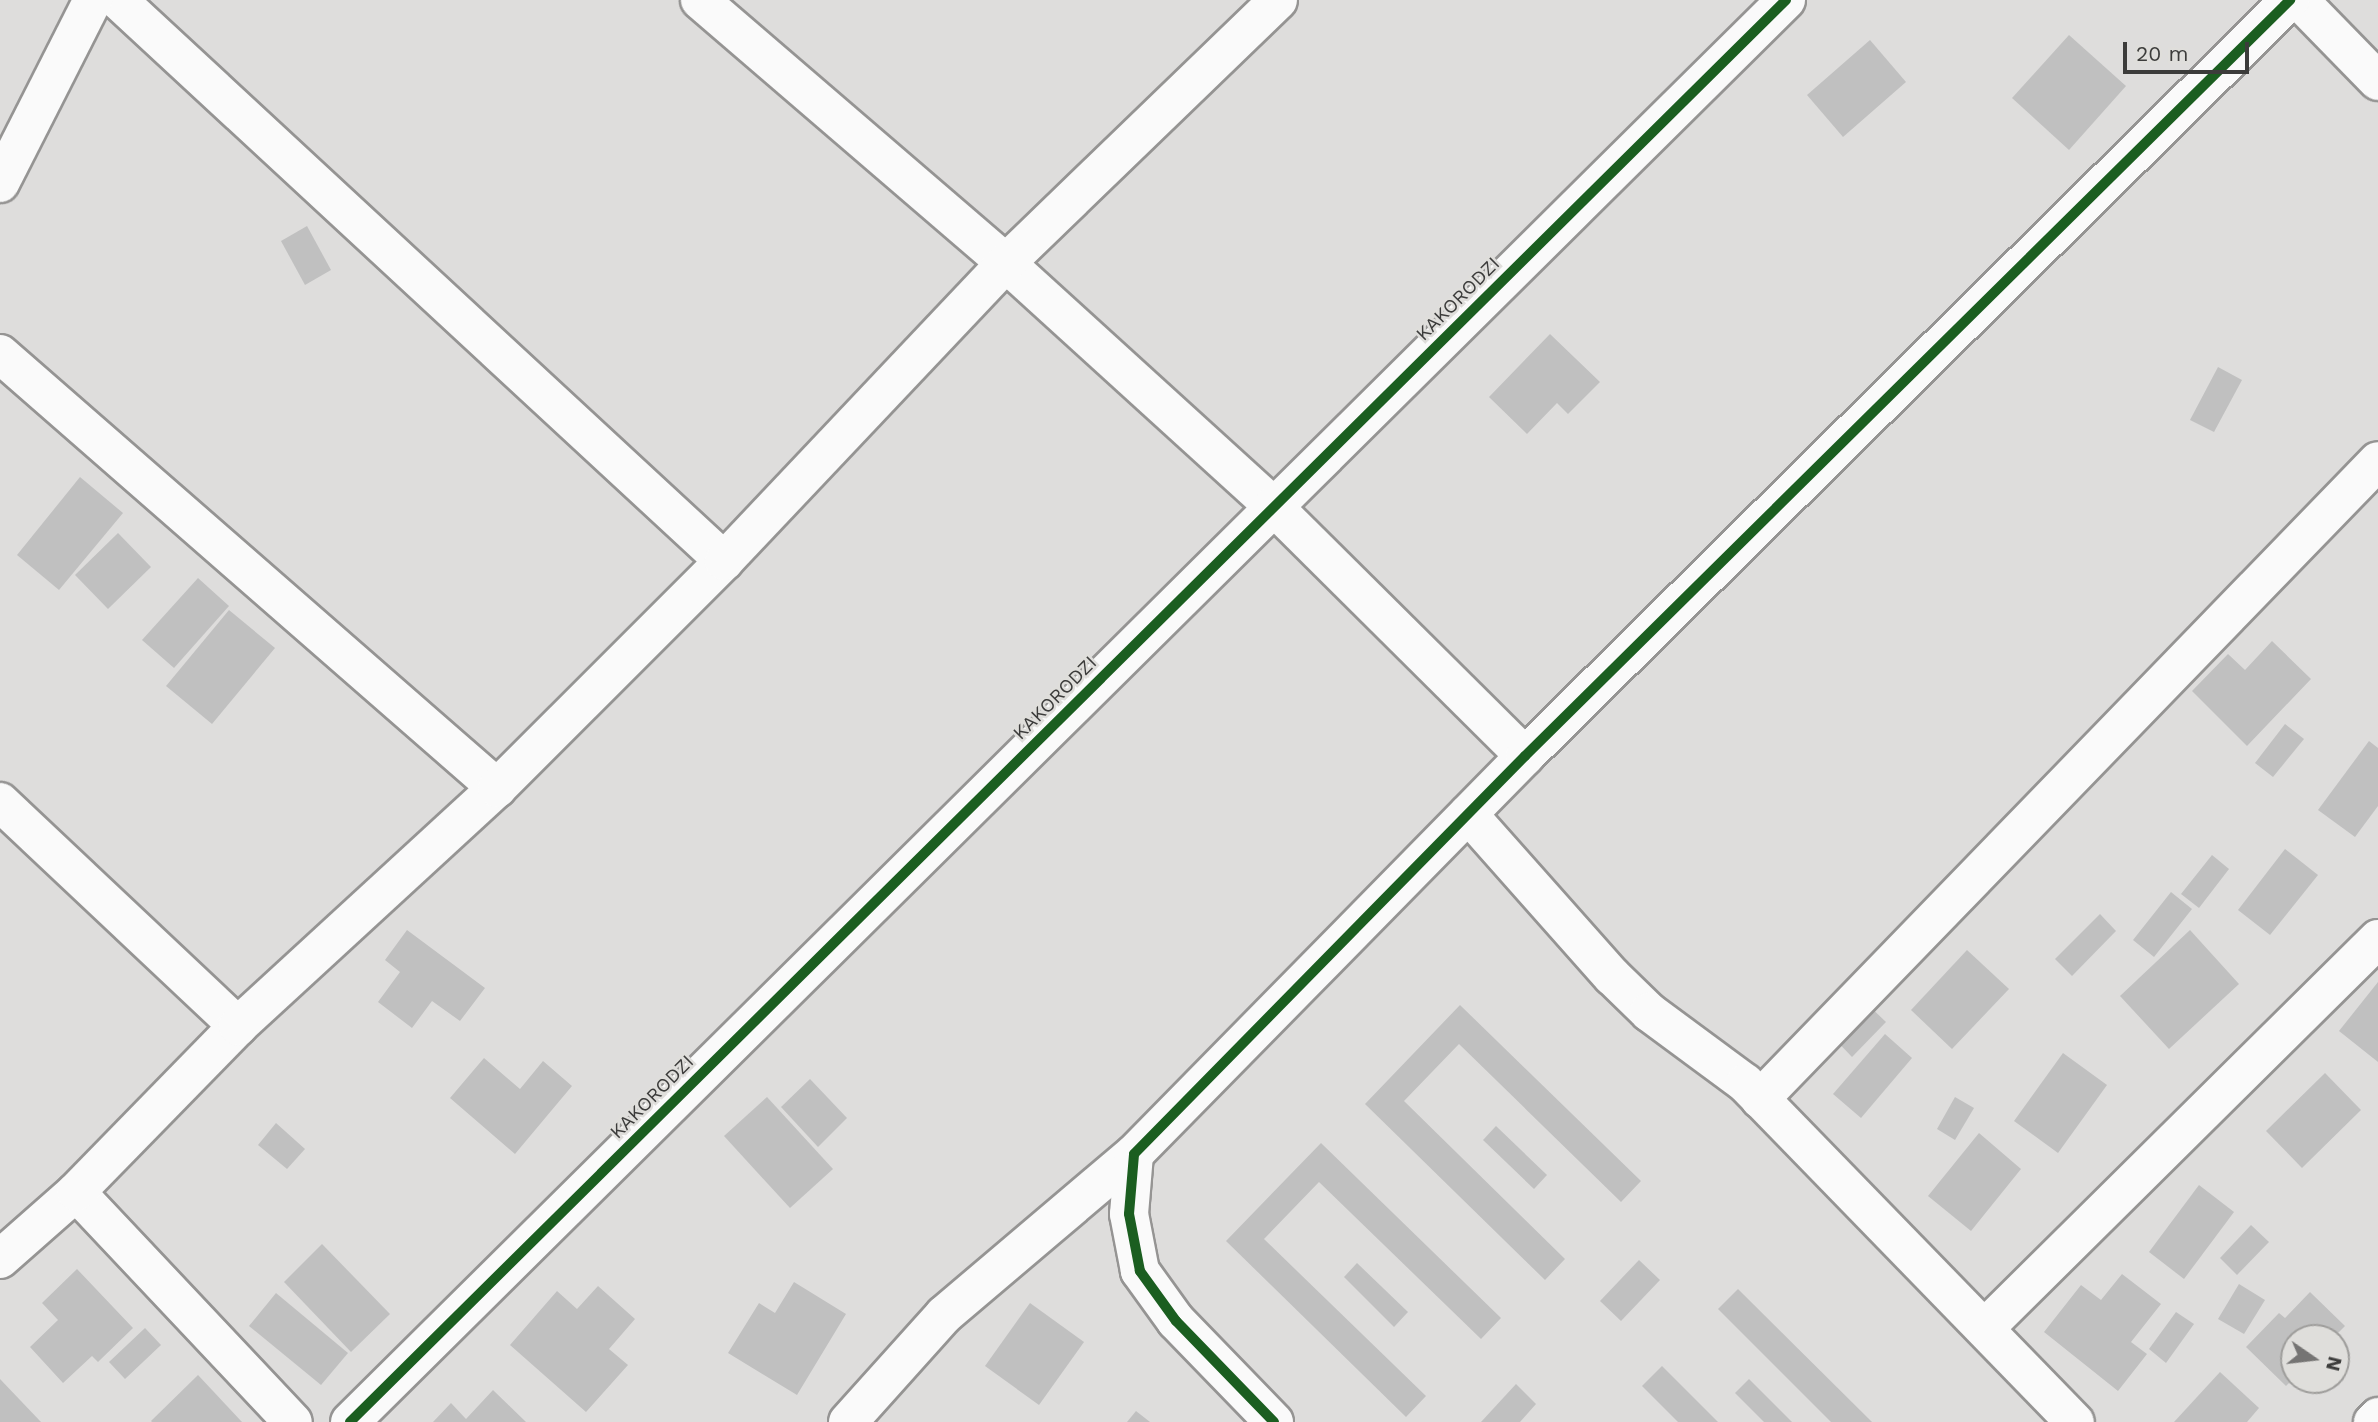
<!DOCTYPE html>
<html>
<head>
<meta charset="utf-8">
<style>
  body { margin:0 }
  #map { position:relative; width:2378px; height:1422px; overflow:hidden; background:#dedddc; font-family:"Work Sans",sans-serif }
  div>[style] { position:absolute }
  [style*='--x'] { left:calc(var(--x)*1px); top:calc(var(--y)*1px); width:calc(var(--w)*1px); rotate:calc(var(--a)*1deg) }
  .building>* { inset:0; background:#c0c0c0 }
  .roads { filter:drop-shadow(2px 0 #959493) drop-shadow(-2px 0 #959493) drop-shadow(0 2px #959493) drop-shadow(0 -2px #959493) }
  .minor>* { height:38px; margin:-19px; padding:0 19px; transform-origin:19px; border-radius:19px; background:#fafafa }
  .cycleway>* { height:10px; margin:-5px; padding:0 5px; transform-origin:5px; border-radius:5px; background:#1b5e20 }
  span { translate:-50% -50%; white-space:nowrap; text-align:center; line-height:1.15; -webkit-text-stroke:5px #dfdedb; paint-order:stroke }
  .street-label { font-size:19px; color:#3c3c3b }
  .north { position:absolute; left:2280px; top:1324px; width:70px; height:70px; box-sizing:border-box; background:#dfdedb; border:2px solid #9e9d9b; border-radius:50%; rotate:104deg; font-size:19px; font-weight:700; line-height:28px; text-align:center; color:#3c3c3b }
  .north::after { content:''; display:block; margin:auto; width:24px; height:32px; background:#757473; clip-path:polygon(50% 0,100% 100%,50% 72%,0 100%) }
  .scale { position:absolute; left:2123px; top:42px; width:126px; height:32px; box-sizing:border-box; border:4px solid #3c3c3b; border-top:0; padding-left:9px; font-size:21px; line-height:24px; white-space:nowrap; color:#3c3c3b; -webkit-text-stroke:5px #dfdedb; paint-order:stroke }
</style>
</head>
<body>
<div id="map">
  <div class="building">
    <div style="clip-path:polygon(2069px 35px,2126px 86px,2069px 150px,2012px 98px)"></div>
    <div style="clip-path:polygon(1870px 40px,1906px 82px,1843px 137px,1807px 95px)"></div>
    <div style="clip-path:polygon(307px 226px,331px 270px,305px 285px,281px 241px)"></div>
    <div style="clip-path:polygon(1550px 334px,1600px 382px,1568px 414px,1557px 403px,1527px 434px,1489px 397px)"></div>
    <div style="clip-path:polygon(2218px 367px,2242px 380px,2214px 432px,2190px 420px)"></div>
    <div style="clip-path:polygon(80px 477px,123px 513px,59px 590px,17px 555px)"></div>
    <div style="clip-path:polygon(118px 533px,151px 567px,108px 609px,75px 575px)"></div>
    <div style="clip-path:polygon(198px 578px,229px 606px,174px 668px,142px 640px)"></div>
    <div style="clip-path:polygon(229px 610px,275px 648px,212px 724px,166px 686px)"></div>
    <div style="clip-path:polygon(2272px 641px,2311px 679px,2247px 746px,2192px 691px,2228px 654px,2245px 670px)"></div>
    <div style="clip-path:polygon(2285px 724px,2304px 739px,2273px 777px,2255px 763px)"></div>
    <div style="clip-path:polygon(2369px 741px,2378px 748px,2378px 806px,2355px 837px,2318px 810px)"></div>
    <div style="clip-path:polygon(2285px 849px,2318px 875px,2270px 935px,2238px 910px)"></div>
    <div style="clip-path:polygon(2212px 855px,2229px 869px,2199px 908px,2181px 894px)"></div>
    <div style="clip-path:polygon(2171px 892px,2192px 909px,2154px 957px,2133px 940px)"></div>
    <div style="clip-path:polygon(2100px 914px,2116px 931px,2072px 976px,2055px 959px)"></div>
    <div style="clip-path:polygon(407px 930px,485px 988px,460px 1021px,432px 1001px,412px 1028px,378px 1002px,400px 972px,385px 960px)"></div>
    <div style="clip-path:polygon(2190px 930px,2239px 984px,2169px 1049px,2120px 996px)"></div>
    <div style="clip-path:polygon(1967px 950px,2009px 989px,1952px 1049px,1911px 1010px)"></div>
    <div style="clip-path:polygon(2378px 982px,2378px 1062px,2339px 1031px)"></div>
    <div style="clip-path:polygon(1862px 999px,1886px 1022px,1852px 1057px,1829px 1033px)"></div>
    <div style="clip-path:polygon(1460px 1005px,1641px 1181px,1621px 1202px,1459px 1044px,1404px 1101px,1565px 1259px,1545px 1280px,1365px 1104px)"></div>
    <div style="clip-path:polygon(1885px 1034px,1912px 1058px,1861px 1118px,1833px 1094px)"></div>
    <div style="clip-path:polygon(2063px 1053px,2107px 1085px,2058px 1153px,2014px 1121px)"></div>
    <div style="clip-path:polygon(484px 1058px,520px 1089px,543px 1061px,572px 1086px,515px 1154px,450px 1098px)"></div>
    <div style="clip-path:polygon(2325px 1073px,2361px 1110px,2302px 1168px,2266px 1131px)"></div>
    <div style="clip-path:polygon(810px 1079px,847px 1118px,818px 1147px,781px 1107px)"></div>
    <div style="clip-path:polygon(767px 1097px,833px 1169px,790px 1208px,724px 1136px)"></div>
    <div style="clip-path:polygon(1955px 1097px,1974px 1108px,1955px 1140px,1937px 1129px)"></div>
    <div style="clip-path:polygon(276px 1123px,305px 1149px,287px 1169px,258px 1145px)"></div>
    <div style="clip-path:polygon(1496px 1126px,1547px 1175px,1534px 1189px,1483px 1140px)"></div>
    <div style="clip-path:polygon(1979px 1133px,2021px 1169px,1971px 1231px,1928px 1196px)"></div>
    <div style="clip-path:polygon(1321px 1143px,1501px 1318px,1481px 1339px,1319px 1182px,1264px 1239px,1426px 1396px,1406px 1417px,1226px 1241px)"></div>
    <div style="clip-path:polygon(2199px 1185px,2234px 1212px,2184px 1279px,2149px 1252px)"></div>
    <div style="clip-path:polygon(2251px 1225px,2269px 1242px,2237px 1275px,2220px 1258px)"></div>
    <div style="clip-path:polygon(322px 1244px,390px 1314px,351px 1352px,284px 1282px)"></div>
    <div style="clip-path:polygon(1639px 1260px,1660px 1280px,1621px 1321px,1600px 1301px)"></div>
    <div style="clip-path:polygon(1357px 1263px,1408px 1312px,1394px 1327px,1344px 1277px)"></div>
    <div style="clip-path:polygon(77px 1269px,133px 1328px,98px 1362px,92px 1356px,63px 1383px,30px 1347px,58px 1320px,42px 1303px)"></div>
    <div style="clip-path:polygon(2122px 1274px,2161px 1304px,2131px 1342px,2147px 1354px,2118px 1391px,2044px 1332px,2081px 1285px,2101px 1300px)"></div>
    <div style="clip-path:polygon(794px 1282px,846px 1314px,797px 1395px,728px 1353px,759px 1303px,775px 1313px)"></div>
    <div style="clip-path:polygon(2239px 1284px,2265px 1300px,2244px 1334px,2218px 1319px)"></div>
    <div style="clip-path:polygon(598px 1286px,635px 1319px,609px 1349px,628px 1365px,586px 1412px,510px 1345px,557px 1291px,577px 1309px)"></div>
    <div style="clip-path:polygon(1738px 1289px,1872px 1422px,1831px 1422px,1718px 1309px)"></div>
    <div style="clip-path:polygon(2310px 1292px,2345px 1326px,2333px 1338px,2294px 1338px,2294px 1378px,2286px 1386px,2246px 1347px,2279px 1313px,2285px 1318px)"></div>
    <div style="clip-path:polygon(276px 1293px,348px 1353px,321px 1385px,249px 1326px)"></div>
    <div style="clip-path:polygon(1030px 1303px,1084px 1342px,1039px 1405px,985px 1366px)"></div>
    <div style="clip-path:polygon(2176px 1312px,2194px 1324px,2166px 1363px,2149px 1349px)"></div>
    <div style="clip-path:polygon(145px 1328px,161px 1345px,125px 1379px,109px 1362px)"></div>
    <div style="clip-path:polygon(1662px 1366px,1718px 1422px,1678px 1422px,1642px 1386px)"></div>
    <div style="clip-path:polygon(2220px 1372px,2259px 1408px,2247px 1422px,2174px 1422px)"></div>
    <div style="clip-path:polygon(198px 1375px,242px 1422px,152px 1422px,151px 1421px)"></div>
    <div style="clip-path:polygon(0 1379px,41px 1422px,0 1422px)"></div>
    <div style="clip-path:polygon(1749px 1379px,1792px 1422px,1764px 1422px,1735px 1393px)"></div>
    <div style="clip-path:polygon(1516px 1384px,1536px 1404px,1520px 1422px,1481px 1422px)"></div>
    <div style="clip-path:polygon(493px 1390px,526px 1422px,433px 1422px,451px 1403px,466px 1419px)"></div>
    <div style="clip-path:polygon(1136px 1411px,1150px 1422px,1127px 1422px)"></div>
  </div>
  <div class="roads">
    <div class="minor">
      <div style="--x:118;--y:0;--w:826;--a:42.79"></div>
      <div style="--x:700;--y:0;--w:403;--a:40.7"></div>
      <div style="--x:1006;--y:263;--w:361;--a:42.3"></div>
      <div style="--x:1273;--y:506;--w:355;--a:44.8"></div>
      <div style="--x:2299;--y:0;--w:113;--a:45.7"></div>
      <div style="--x:0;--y:183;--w:205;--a:-63.1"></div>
      <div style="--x:0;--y:354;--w:660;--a:41.13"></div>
      <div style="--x:0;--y:802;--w:327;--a:43.3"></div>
      <div style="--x:1468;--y:814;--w:217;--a:48.4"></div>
      <div style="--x:1612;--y:976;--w:52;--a:44.2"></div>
      <div style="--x:1649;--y:1012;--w:119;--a:36.5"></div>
      <div style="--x:1745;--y:1083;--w:473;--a:45.8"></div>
      <div style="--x:1760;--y:1099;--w:888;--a:-45.91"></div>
      <div style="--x:76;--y:1192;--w:316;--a:46.7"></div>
      <div style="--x:0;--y:1259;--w:101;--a:-41.4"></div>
      <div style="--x:76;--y:1192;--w:232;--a:-45.7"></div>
      <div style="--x:238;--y:1026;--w:352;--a:-42.6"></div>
      <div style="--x:497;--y:788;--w:321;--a:-45"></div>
      <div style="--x:724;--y:561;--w:410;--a:-46.6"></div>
      <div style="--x:1006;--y:263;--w:378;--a:-44"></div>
      <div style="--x:1985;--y:1328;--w:553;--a:-44.71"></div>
      <div style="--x:350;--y:1422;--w:2021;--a:-44.72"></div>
      <div style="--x:848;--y:1422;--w:144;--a:-48.1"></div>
      <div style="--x:944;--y:1315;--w:249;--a:-40.3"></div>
      <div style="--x:1274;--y:1422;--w:141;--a:-134.1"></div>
      <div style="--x:1176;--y:1321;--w:62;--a:-125.8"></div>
      <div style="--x:1140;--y:1271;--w:58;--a:-100.9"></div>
      <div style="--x:1129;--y:1214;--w:60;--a:-85.2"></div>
      <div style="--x:1134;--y:1154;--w:558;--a:-45.51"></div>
      <div style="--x:1525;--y:756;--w:1076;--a:-44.66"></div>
      <div style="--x:2373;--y:1422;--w:7;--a:-45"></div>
    </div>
  </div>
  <div class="cycleway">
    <div style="--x:350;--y:1422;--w:2021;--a:-44.72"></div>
    <div style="--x:1274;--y:1422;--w:141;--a:-134.1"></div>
    <div style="--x:1176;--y:1321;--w:62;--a:-125.8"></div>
    <div style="--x:1140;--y:1271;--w:58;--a:-100.9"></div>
    <div style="--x:1129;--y:1214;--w:60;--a:-85.2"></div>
    <div style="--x:1134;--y:1154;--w:558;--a:-45.51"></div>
    <div style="--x:1525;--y:756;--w:1076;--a:-44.66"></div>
  </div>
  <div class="street-label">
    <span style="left:1458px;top:299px;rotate:-45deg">KAKORODZI</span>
    <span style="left:1055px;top:698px;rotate:-45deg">KAKORODZI</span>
    <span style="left:652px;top:1097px;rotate:-45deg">KAKORODZI</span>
  </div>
  <div class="north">N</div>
  <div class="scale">20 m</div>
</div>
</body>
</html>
